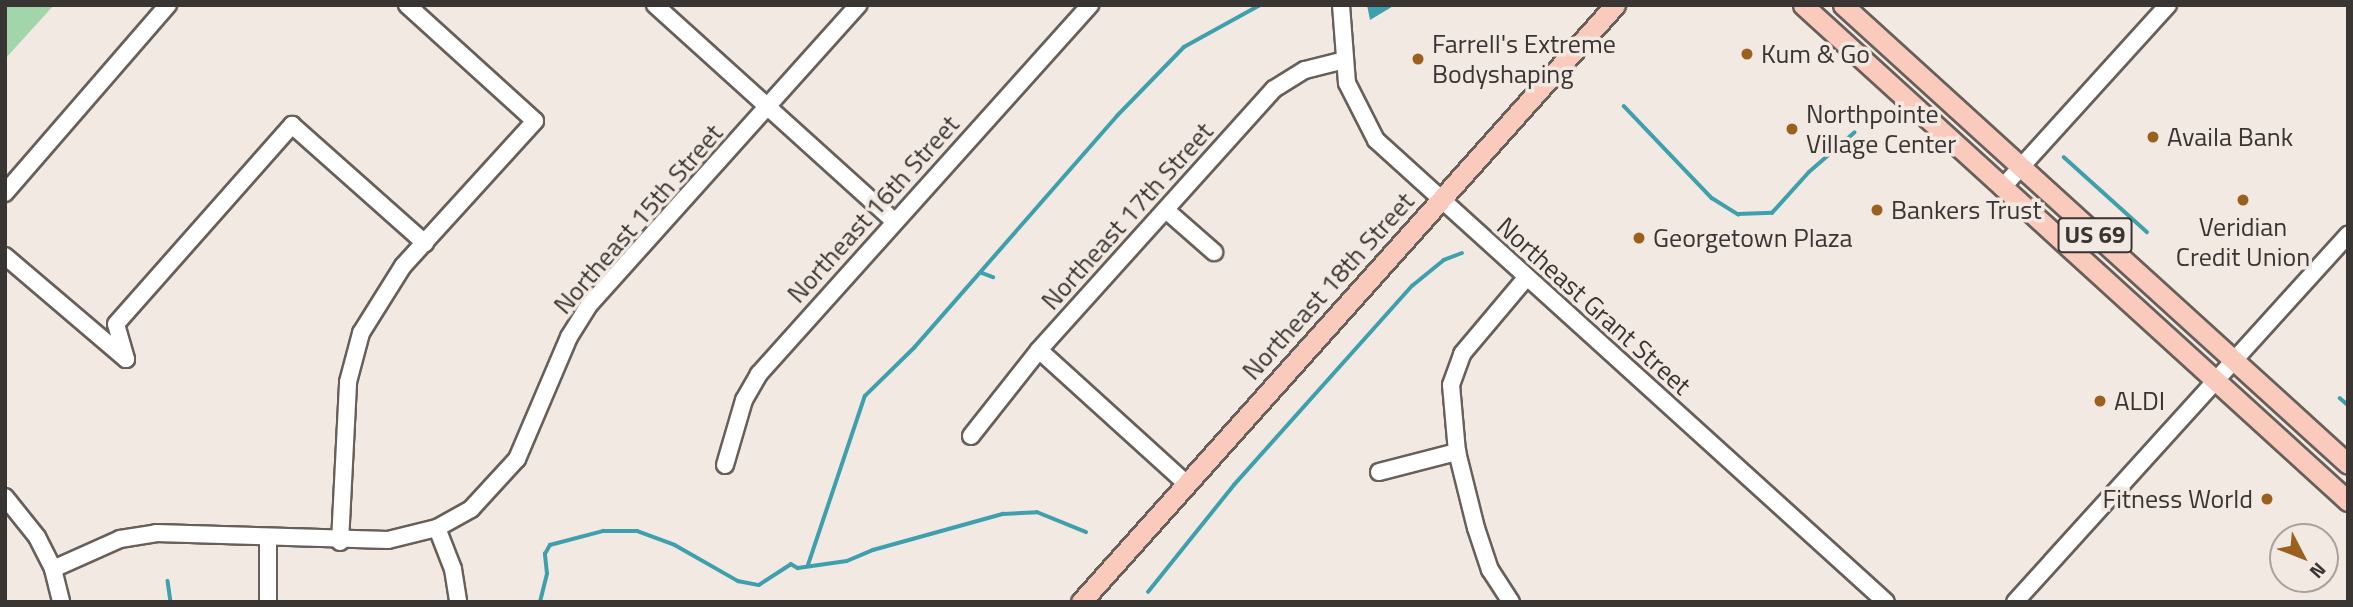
<!DOCTYPE html>
<html>
<head>
<meta charset="utf-8">
<style>
  body { margin:0 }
  #map { position:relative; width:2353px; height:607px; overflow:hidden; background:#f3e9e3; font-family:"Titillium Web",sans-serif }
  div>[style] { position:absolute }
  [style*='--x'] { left:calc(var(--x)*1px); top:calc(var(--y)*1px); width:calc(var(--w)*1px); rotate:calc(var(--a)*1deg) }
  .green>* { inset:0; background:#a2d5a9 }
  .water>* { inset:0; background:#3fa0ad }
  .stream>* { height:3.5px; margin:-1.75px; padding:0 1.75px; transform-origin:1.75px; border-radius:1.75px; background:#3fa0ad }
  .roads { filter:drop-shadow(2px 0 #675f5a) drop-shadow(-2px 0 #675f5a) drop-shadow(0 2px #675f5a) drop-shadow(0 -2px #675f5a) }
  .minor>* { height:16px; margin:-8px; padding:0 8px; transform-origin:8px; border-radius:8px; background:#fff }
  .major>* { height:19px; margin:-9.5px; padding:0 9.5px; transform-origin:9.5px; border-radius:9.5px; background:#facbbc }
  .dots>* { width:19px; height:19px; translate:-50% -50%; box-sizing:border-box; border:4px solid #f3e9e3; border-radius:50% }
  span { translate:-50% -50%; white-space:nowrap; text-align:center; line-height:1.15; -webkit-text-stroke:7px #f3e9e3; paint-order:stroke }
  .shield-label span { padding:2px 5px; background:#f3e9e3; border:2px solid; border-radius:5px; -webkit-text-stroke-width:0 }
  .shield-label { font-size:24px; color:#393533; font-weight:700 }
  .poi-label { font-size:26px; color:#393533 }
  .left { translate:0 -50%; text-align:left }
  .right { translate:-100% -50%; text-align:right }
  .street-label { font-size:26px; color:#393533 }
  .frame { position:absolute; inset:0; border:7px solid #393533; pointer-events:none }
  .north { position:absolute; left:2269px; top:523px; width:70px; height:70px; box-sizing:border-box; background:#f3e9e3; border:2px solid #a9a19d; border-radius:50%; rotate:132deg; font-size:19px; font-weight:700; line-height:28px; text-align:center; color:#393533 }
  .north::after { content:''; display:block; margin:auto; width:24px; height:32px; background:#99611d; clip-path:polygon(50% 0,100% 100%,50% 72%,0 100%) }
</style>
</head>
<body>
<div id="map">
  <div class="green">
    <div style="clip-path:polygon(5px 5px,54px 5px,5px 59px)"></div>
  </div>
  <div class="water">
    <div style="clip-path:polygon(1367px 5px,1395px 5px,1370px 20px)"></div>
  </div>
  <div class="stream">
    <div style="--x:1624;--y:106;--w:127;--a:46.3"></div>
    <div style="--x:1712;--y:198;--w:31;--a:32"></div>
    <div style="--x:1738;--y:214;--w:34;--a:-2"></div>
    <div style="--x:1772;--y:213;--w:55;--a:-47.9"></div>
    <div style="--x:1809;--y:172;--w:60;--a:-40.9"></div>
    <div style="--x:2064;--y:157;--w:112;--a:42.1"></div>
    <div style="--x:982;--y:273;--w:12;--a:20"></div>
    <div style="--x:2340;--y:398;--w:11;--a:41"></div>
    <div style="--x:808;--y:565;--w:178;--a:-71.4"></div>
    <div style="--x:865;--y:396;--w:69;--a:-44.4"></div>
    <div style="--x:914;--y:348;--w:308;--a:-48.8"></div>
    <div style="--x:1117;--y:116;--w:96;--a:-45.8"></div>
    <div style="--x:1184;--y:47;--w:87;--a:-28.9"></div>
    <div style="--x:168;--y:581;--w:21;--a:82"></div>
    <div style="--x:1148;--y:592;--w:137;--a:-51.2"></div>
    <div style="--x:1234;--y:485;--w:267;--a:-48.2"></div>
    <div style="--x:1412;--y:286;--w:41;--a:-39.1"></div>
    <div style="--x:1444;--y:260;--w:19;--a:-21"></div>
    <div style="--x:540;--y:602;--w:29;--a:-76"></div>
    <div style="--x:547;--y:574;--w:20;--a:-96"></div>
    <div style="--x:545;--y:554;--w:10;--a:-61"></div>
    <div style="--x:550;--y:545;--w:55;--a:-14.8"></div>
    <div style="--x:603;--y:531;--w:34;--a:0"></div>
    <div style="--x:637;--y:531;--w:40;--a:20.2"></div>
    <div style="--x:675;--y:545;--w:73;--a:29.7"></div>
    <div style="--x:738;--y:581;--w:21;--a:11"></div>
    <div style="--x:759;--y:585;--w:38;--a:-33"></div>
    <div style="--x:791;--y:564;--w:8;--a:30"></div>
    <div style="--x:798;--y:568;--w:49;--a:-8.1"></div>
    <div style="--x:847;--y:561;--w:28;--a:-23"></div>
    <div style="--x:873;--y:550;--w:135;--a:-15.5"></div>
    <div style="--x:1003;--y:514;--w:34;--a:-3"></div>
    <div style="--x:1037;--y:512;--w:53;--a:22.2"></div>
  </div>
  <div class="roads">
    <div class="minor">
      <div style="--x:655;--y:5;--w:322;--a:42.1"></div>
      <div style="--x:1341;--y:5;--w:78;--a:85.6"></div>
      <div style="--x:1347;--y:83;--w:64;--a:63"></div>
      <div style="--x:1376;--y:140;--w:688;--a:42.17"></div>
      <div style="--x:2002;--y:188;--w:247;--a:-47.8"></div>
      <div style="--x:5;--y:193;--w:249;--a:-49.1"></div>
      <div style="--x:1166;--y:210;--w:64;--a:41.2"></div>
      <div style="--x:5;--y:256;--w:159;--a:40.4"></div>
      <div style="--x:1039;--y:350;--w:200;--a:42.2"></div>
      <div style="--x:126;--y:359;--w:36;--a:-106"></div>
      <div style="--x:116;--y:324;--w:266;--a:-48.5"></div>
      <div style="--x:292;--y:125;--w:178;--a:41.6"></div>
      <div style="--x:971;--y:436;--w:110;--a:-51.7"></div>
      <div style="--x:1039;--y:350;--w:351;--a:-48"></div>
      <div style="--x:1274;--y:89;--w:36;--a:-32"></div>
      <div style="--x:1305;--y:70;--w:38;--a:-14"></div>
      <div style="--x:725;--y:465;--w:68;--a:-73.7"></div>
      <div style="--x:744;--y:400;--w:30;--a:-60"></div>
      <div style="--x:759;--y:374;--w:496;--a:-48.1"></div>
      <div style="--x:1379;--y:472;--w:81;--a:-14.4"></div>
      <div style="--x:5;--y:497;--w:51;--a:51.3"></div>
      <div style="--x:37;--y:537;--w:36;--a:63"></div>
      <div style="--x:53;--y:569;--w:34;--a:76"></div>
      <div style="--x:437;--y:528;--w:44;--a:68.7"></div>
      <div style="--x:453;--y:569;--w:33;--a:81"></div>
      <div style="--x:340;--y:542;--w:160;--a:-87.1"></div>
      <div style="--x:348;--y:382;--w:51;--a:-75.1"></div>
      <div style="--x:361;--y:333;--w:79;--a:-57.9"></div>
      <div style="--x:403;--y:266;--w:196;--a:-47.7"></div>
      <div style="--x:535;--y:121;--w:173;--a:-137.8"></div>
      <div style="--x:53;--y:569;--w:73;--a:-24.1"></div>
      <div style="--x:120;--y:539;--w:36;--a:-9"></div>
      <div style="--x:156;--y:533;--w:232;--a:1.7"></div>
      <div style="--x:388;--y:540;--w:50;--a:-13.8"></div>
      <div style="--x:437;--y:528;--w:39;--a:-29"></div>
      <div style="--x:471;--y:509;--w:68;--a:-47.4"></div>
      <div style="--x:517;--y:459;--w:133;--a:-66.9"></div>
      <div style="--x:569;--y:337;--w:39;--a:-58"></div>
      <div style="--x:590;--y:304;--w:402;--a:-48.1"></div>
      <div style="--x:268;--y:602;--w:64;--a:-90"></div>
      <div style="--x:1511;--y:602;--w:38;--a:-123"></div>
      <div style="--x:1490;--y:570;--w:44;--a:-108.4"></div>
      <div style="--x:1476;--y:528;--w:78;--a:-104"></div>
      <div style="--x:1457;--y:452;--w:67;--a:-95.1"></div>
      <div style="--x:1451;--y:385;--w:33;--a:-70"></div>
      <div style="--x:1462;--y:354;--w:99;--a:-49.9"></div>
      <div style="--x:2015;--y:602;--w:496;--a:-47.8"></div>
    </div>
    <div class="major">
      <div style="--x:1803;--y:5;--w:737;--a:42.31"></div>
      <div style="--x:1843;--y:5;--w:682;--a:42.27"></div>
      <div style="--x:1081;--y:602;--w:801;--a:-48.19"></div>
    </div>
  </div>
  <div class="dots">
    <div style="left:1747px;top:54px;background:#99611d"></div>
    <div style="left:1418px;top:59px;background:#99611d"></div>
    <div style="left:1792px;top:129px;background:#99611d"></div>
    <div style="left:2153px;top:137px;background:#99611d"></div>
    <div style="left:2243px;top:200px;background:#99611d"></div>
    <div style="left:1877px;top:210px;background:#99611d"></div>
    <div style="left:1639px;top:238px;background:#99611d"></div>
    <div style="left:2100px;top:401px;background:#99611d"></div>
    <div style="left:2267px;top:499px;background:#99611d"></div>
  </div>
  <div class="shield-label">
    <span style="left:2095px;top:235px">US 69</span>
  </div>
  <div class="poi-label">
    <span class="left" style="left:1432px;top:59px">Farrell's Extreme<br>Bodyshaping</span>
    <span class="left" style="left:1761px;top:54px">Kum &amp; Go</span>
    <span class="left" style="left:1806px;top:129px">Northpointe<br>Village Center</span>
    <span class="left" style="left:2167px;top:137px">Availa Bank</span>
    <span class="left" style="left:1891px;top:210px">Bankers Trust</span>
    <span style="left:2243px;top:242px">Veridian<br>Credit Union</span>
    <span class="left" style="left:1653px;top:238px">Georgetown Plaza</span>
    <span class="left" style="left:2114px;top:401px">ALDI</span>
    <span class="right" style="left:2253px;top:499px">Fitness World</span>
  </div>
  <div class="street-label">
    <span style="left:873px;top:209px;rotate:-48deg">Northeast 16th Street</span>
    <span style="left:1127px;top:216px;rotate:-48deg">Northeast 17th Street</span>
    <span style="left:638px;top:219px;rotate:-49deg">Northeast 15th Street</span>
    <span style="left:1328px;top:286px;rotate:-48deg">Northeast 18th Street</span>
    <span style="left:1594px;top:306px;rotate:42deg">Northeast Grant Street</span>
  </div>
  <div class="frame"></div>
  <div class="north">N</div>
</div>
</body>
</html>
